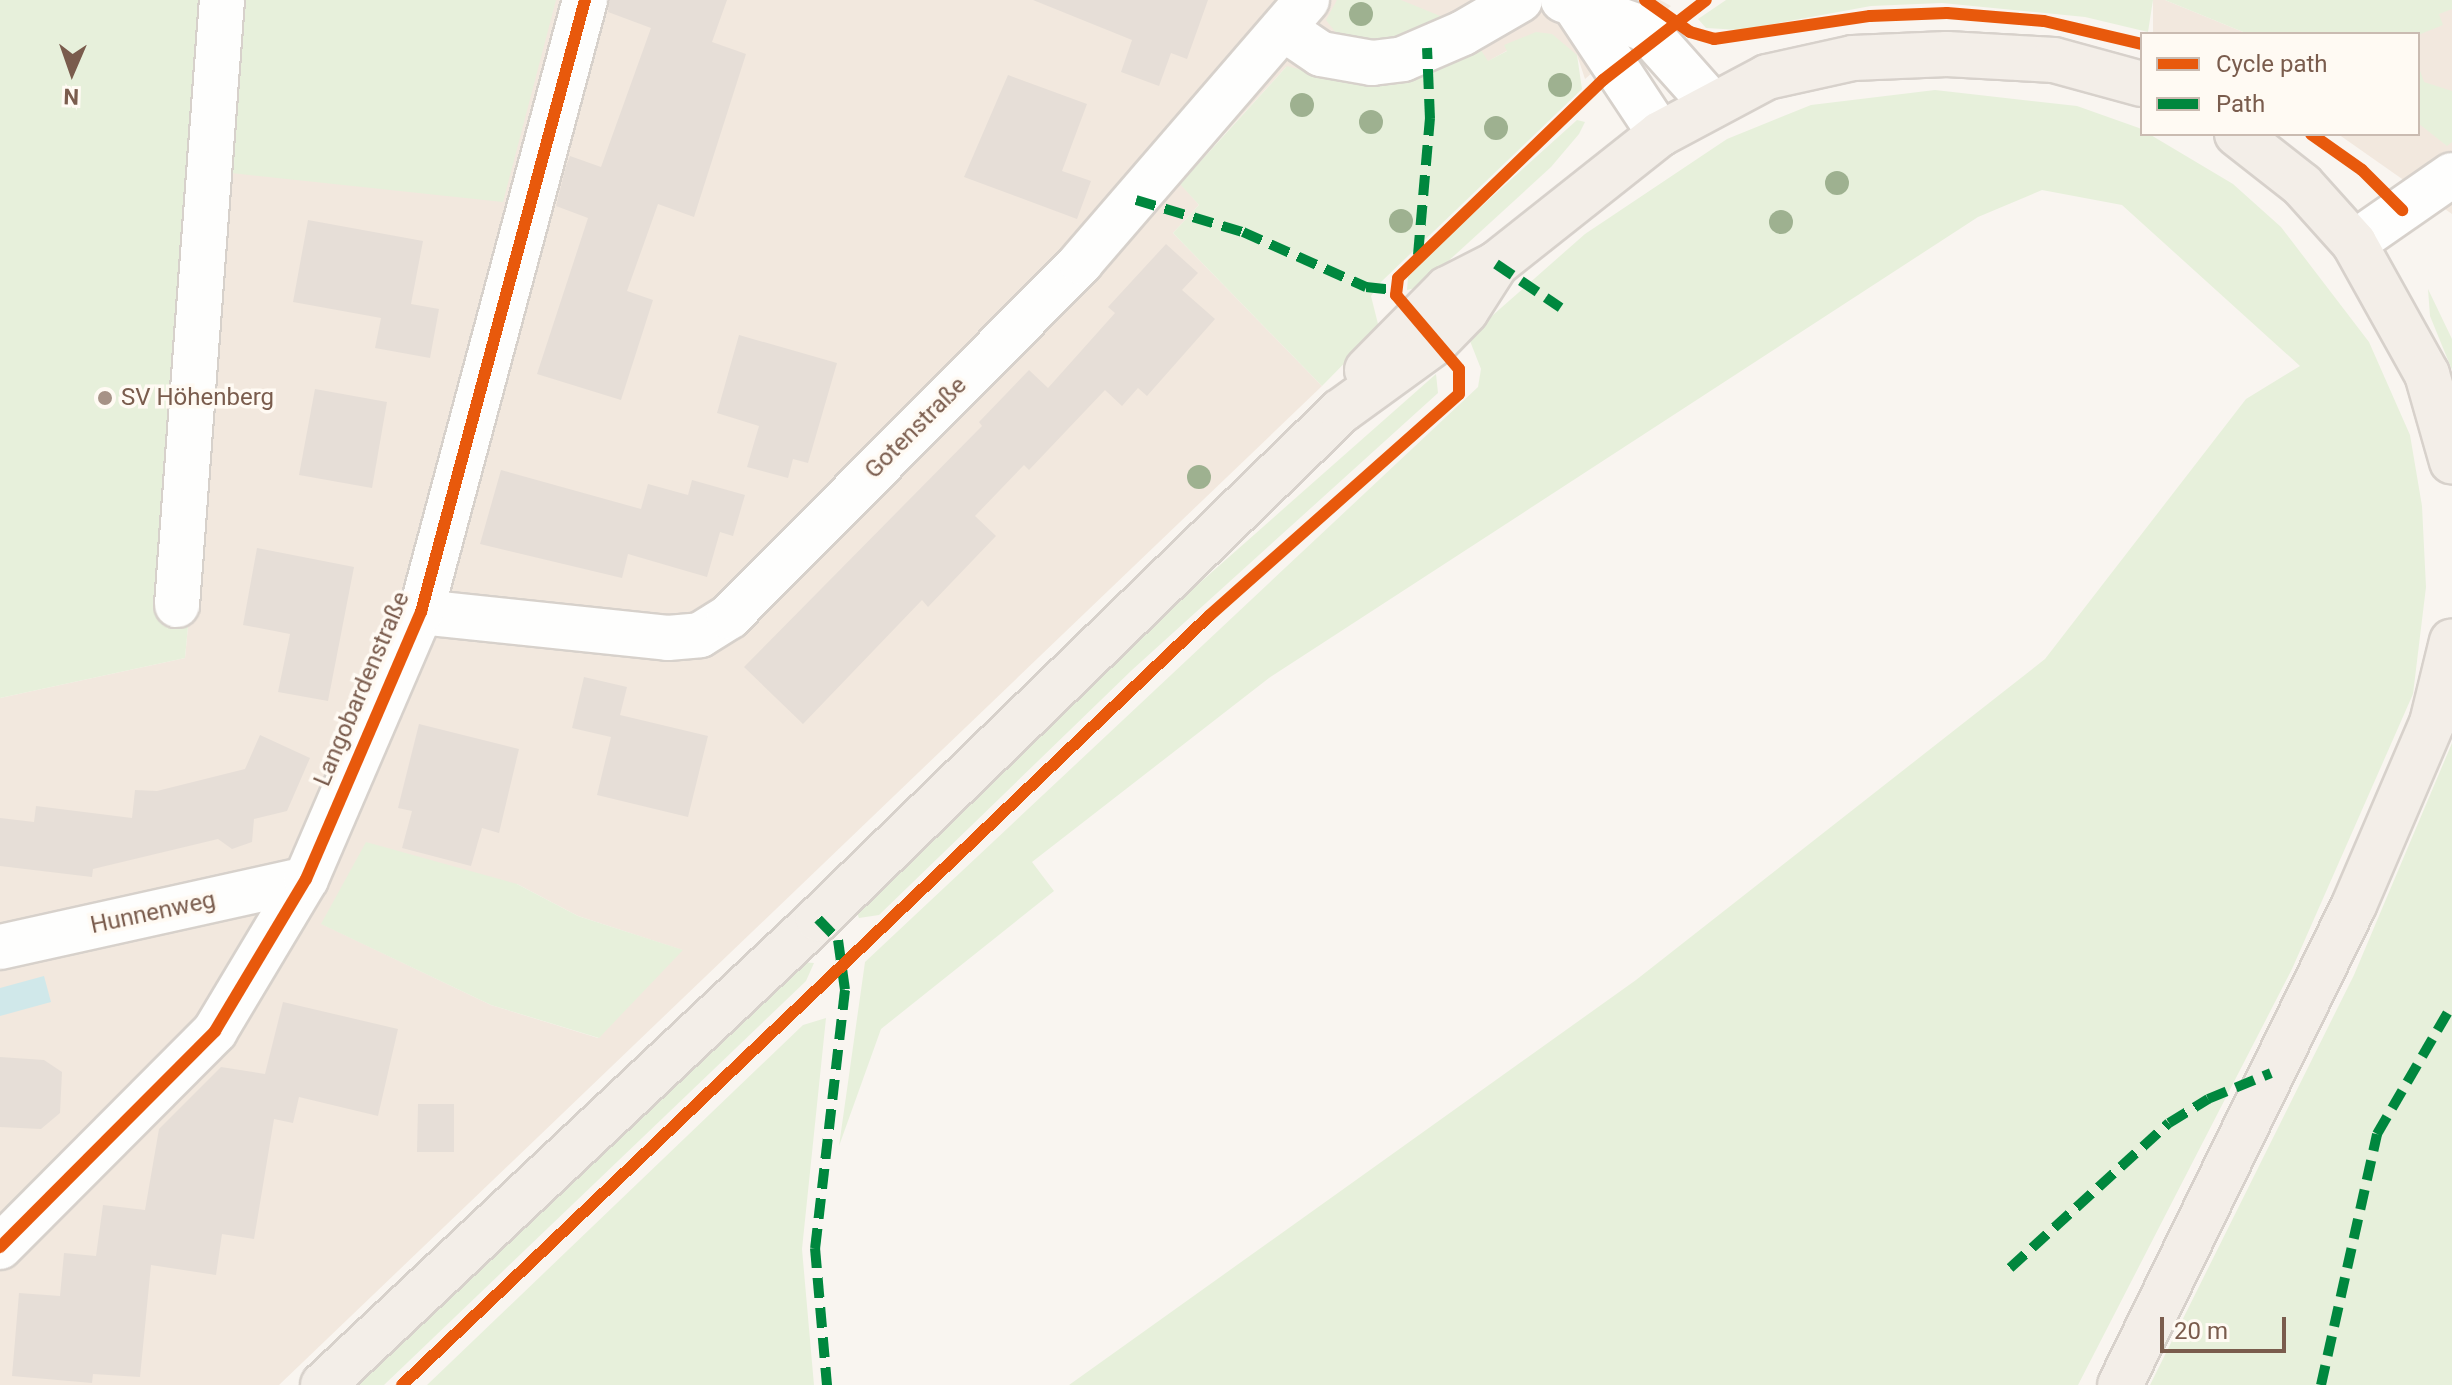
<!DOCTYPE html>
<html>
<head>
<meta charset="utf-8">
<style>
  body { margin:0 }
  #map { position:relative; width:2452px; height:1385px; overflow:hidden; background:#f9f5f0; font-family:Roboto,sans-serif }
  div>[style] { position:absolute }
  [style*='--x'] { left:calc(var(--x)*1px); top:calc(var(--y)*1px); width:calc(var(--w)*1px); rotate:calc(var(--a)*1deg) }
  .residential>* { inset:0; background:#f2e8de }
  .green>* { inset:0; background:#e7f0db }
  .water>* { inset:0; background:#d0e8ea }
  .building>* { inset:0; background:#e6ded7 }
  .roads { filter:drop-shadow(2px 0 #d7d1cb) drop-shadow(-2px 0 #d7d1cb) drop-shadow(0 2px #d7d1cb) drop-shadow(0 -2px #d7d1cb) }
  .minor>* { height:44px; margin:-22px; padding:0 22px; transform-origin:22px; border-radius:22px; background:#fefefd }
  .major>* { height:44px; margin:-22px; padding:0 22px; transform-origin:22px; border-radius:22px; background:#f3eee8 }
  .quiet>* { height:10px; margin-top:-5px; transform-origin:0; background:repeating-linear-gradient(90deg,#00873e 0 20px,transparent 0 30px) }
  .cycleway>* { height:12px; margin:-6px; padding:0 6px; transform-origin:6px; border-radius:6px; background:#e8590c }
  .trees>* { width:24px; height:24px; margin:-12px; border-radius:50%; background:#9eb190 }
  .dots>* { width:22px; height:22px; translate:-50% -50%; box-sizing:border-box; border:4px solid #fffaf3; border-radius:50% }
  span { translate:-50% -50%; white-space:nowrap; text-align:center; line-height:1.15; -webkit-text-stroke:7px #fffaf3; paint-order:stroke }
  .poi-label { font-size:24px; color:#7a5c4d }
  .left { translate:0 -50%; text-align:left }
  .street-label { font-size:24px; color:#7a5c4d }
  .legend { position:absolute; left:2140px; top:32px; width:280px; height:104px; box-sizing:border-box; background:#fffaf3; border:2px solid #cabbb1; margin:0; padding:10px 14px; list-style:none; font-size:24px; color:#7a5c4d }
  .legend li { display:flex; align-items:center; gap:16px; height:40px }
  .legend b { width:40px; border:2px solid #cabbb1 }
  .north { position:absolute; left:32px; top:32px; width:80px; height:80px; -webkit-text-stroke:6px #fffaf3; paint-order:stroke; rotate:182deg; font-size:22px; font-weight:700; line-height:32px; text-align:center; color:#7a5c4d }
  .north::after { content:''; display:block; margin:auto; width:28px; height:36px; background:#7a5c4d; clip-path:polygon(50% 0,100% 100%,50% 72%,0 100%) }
  .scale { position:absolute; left:2160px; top:1317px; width:126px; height:36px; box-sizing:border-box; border:4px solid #7a5c4d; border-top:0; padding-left:10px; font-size:24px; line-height:28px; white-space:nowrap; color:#7a5c4d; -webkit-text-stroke:6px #fffaf3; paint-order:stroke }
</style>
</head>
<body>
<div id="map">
  <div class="residential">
    <div style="clip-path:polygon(evenodd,247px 0,1660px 0,1671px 6px,1585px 79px,1577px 55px,1505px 46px,1508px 50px,1487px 62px,1379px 80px,1335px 79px,1286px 67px,1180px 183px,1199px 205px,1173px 233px,1322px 386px,279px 1385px,0 1385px,0 698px,185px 658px,247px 0,517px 884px,578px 916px,682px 950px,598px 1038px,491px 1005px,322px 924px,517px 884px)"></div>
    <div style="clip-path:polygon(2153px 0,2165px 0,2248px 34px,2153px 34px)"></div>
    <div style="clip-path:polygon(2452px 0,2452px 214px,2338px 134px,2418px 134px,2418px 34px,2331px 34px)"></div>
  </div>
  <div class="green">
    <div style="clip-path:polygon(0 0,556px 0,503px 202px,231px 173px,185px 658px,0 698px)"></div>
    <div style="clip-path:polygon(1337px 0,1401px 0,1450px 20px,1394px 46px,1340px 38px,1326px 20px)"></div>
    <div style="clip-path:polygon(1726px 0,2153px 0,2148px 32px,2085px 17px,1942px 3px,1871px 6px,1740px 30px,1706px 28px,1698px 19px)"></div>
    <div style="clip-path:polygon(2165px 0,2452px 0,2452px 9px,2439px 14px,2443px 25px,2418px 35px,2248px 34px)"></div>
    <div style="clip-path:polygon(1536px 32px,1552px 34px,1577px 55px,1582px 89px,1381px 282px,1371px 296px,1379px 328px,1322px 386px,1173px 233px,1199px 205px,1180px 184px,1287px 66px,1335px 79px,1379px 80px,1479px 47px,1488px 61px,1507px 51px,1504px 45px)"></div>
    <div style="clip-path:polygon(2418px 65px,2424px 82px,2452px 91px,2452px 142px,2447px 146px,2418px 123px)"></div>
    <div style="clip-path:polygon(1935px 90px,2077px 106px,2139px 128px,2233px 184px,2281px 227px,2369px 342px,2410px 435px,2422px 506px,2426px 587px,2413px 694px,2292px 969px,2078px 1385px,1069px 1385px,1636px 980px,2045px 659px,2246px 399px,2300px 366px,2122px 205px,2042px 190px,1978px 217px,1269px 678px,1032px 862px,1054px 891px,881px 1029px,839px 1146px,865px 962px,1478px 387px,1481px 369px,1470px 341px,1485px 322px,1585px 234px,1727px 139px,1811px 105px)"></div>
    <div style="clip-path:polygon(1577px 120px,1585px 122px,1579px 134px,1551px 167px,1420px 287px,1407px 290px,1408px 277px,1453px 232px)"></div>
    <div style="clip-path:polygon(2428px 289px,2452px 339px,2452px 370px,2430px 316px)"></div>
    <div style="clip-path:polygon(1436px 374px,1438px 393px,1132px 670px,879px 915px,859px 918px,856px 910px,1110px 662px)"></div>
    <div style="clip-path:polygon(2452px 743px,2452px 1385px,2150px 1385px,2354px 975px)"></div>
    <div style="clip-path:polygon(366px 842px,517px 884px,578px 916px,683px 950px,599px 1038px,491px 1005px,321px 924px)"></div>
    <div style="clip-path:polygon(802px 962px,814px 963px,806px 981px,384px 1385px,350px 1385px)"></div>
    <div style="clip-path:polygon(826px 1018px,802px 1249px,814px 1385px,427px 1385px,803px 1025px)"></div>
  </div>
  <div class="water">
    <div style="clip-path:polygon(44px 976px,51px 1002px,0 1016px,0 988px)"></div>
  </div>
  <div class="building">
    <div style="clip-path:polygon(609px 0,727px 0,712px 42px,746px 54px,694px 217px,658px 204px,627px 291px,653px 300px,621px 400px,537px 374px,588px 218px,556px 206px,566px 166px,570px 156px,601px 167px,651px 28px,608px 12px)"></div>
    <div style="clip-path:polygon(1033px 0,1208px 0,1187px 59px,1171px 53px,1159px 86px,1121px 72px,1132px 40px)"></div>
    <div style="clip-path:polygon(1008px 75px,1087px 104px,1062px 171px,1091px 181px,1077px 219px,964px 177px)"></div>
    <div style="clip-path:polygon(308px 220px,423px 241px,411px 304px,439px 309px,430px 358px,375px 348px,381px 318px,293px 302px)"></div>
    <div style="clip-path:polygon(1166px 244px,1198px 273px,1182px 290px,1215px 319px,1147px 396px,1138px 388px,1122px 406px,1105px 390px,1029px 470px,1024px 465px,975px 516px,996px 536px,928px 607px,922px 600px,803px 724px,744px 667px,982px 426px,979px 422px,1029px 370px,1048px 388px,1115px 313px,1108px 307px)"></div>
    <div style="clip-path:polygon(739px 335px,837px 363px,808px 463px,793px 459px,788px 478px,747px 467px,759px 426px,717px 413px)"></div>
    <div style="clip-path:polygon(315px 389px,387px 402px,372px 488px,299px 475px)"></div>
    <div style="clip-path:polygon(501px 470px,641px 509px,648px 484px,688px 495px,692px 480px,745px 495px,733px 536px,720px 532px,707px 577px,628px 554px,622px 578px,480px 544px)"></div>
    <div style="clip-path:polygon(257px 548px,354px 567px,328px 701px,278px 692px,290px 634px,243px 625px)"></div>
    <div style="clip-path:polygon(584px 677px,627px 687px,620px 715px,708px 736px,688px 817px,597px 795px,611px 737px,572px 728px)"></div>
    <div style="clip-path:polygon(419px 724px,519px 749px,499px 833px,482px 828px,471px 866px,402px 848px,412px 811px,398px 808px)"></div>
    <div style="clip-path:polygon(260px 735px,310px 758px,287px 811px,254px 819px,252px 842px,232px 849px,218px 839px,93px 869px,92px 877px,0 866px,0 818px,34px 822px,36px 806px,132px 818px,135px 790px,157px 791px,245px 769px)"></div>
    <div style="clip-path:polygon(283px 1002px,398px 1029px,378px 1116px,299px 1097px,293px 1123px,274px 1119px,254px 1239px,222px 1234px,216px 1275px,151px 1265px,140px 1377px,93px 1374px,92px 1383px,12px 1376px,19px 1293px,60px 1296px,64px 1253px,96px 1256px,103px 1205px,145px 1210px,159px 1129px,221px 1067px,265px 1074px)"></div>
    <div style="clip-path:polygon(0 1057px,44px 1060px,62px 1072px,60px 1113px,41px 1129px,0 1127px)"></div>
    <div style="clip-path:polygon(418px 1104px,454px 1104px,454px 1152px,417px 1152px)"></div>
  </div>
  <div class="roads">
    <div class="minor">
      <div style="--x:1563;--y:0;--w:87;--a:19.5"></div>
      <div style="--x:1645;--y:29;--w:98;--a:48.3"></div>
      <div style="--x:1574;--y:4;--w:156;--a:56.5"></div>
      <div style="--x:1287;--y:31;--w:41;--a:34.1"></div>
      <div style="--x:1321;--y:54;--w:52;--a:10"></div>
      <div style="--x:1372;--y:63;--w:31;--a:-7"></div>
      <div style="--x:1403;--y:59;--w:65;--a:-23.4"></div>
      <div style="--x:1463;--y:33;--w:66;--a:-30.1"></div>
      <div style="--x:2354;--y:243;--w:119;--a:-34.8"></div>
      <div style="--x:177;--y:605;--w:607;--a:-85.75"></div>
      <div style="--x:421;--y:612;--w:248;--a:6"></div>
      <div style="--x:668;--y:638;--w:32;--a:-5"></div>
      <div style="--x:700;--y:635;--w:34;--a:-32"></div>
      <div style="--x:729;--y:617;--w:500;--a:-45.2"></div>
      <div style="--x:1081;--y:262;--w:346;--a:-49.2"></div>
      <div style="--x:0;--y:947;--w:313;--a:-12.5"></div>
      <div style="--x:0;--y:1247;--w:305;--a:-45.1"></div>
      <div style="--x:215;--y:1031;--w:177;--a:-59.1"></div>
      <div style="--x:306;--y:879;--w:291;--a:-66.7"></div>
      <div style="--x:421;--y:612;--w:634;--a:-75"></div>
    </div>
    <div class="major">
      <div style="--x:2237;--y:134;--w:83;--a:38.1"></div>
      <div style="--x:2302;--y:185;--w:78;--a:48.1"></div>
      <div style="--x:2354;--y:243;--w:150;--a:60.9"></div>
      <div style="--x:2427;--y:374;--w:91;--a:74.1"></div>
      <div style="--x:1367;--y:370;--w:114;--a:-45.4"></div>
      <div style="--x:1447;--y:289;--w:55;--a:-27"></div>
      <div style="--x:1496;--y:264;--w:209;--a:-38.4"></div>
      <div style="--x:1660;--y:134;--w:121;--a:-28"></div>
      <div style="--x:1767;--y:77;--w:88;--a:-12.5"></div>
      <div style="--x:1853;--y:58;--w:94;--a:-2.4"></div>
      <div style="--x:1947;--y:54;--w:107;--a:3.2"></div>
      <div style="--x:2054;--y:60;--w:91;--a:15.3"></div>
      <div style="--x:323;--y:1385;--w:680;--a:-43.27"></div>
      <div style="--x:818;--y:919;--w:729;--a:-44.17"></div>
      <div style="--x:1341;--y:411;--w:117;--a:-36"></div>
      <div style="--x:1436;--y:342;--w:43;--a:-45.9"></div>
      <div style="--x:1466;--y:311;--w:56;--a:-57.4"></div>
      <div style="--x:2120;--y:1385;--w:534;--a:-64.01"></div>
      <div style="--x:2354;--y:905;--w:198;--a:-66.8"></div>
      <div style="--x:2432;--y:723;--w:84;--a:-76.3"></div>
    </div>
  </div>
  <div class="quiet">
    <div style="--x:1136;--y:200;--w:112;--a:16.7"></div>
    <div style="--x:1243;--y:232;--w:135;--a:24.1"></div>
    <div style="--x:1366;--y:287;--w:28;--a:6"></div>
    <div style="--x:1418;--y:255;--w:137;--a:-85"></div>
    <div style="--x:1430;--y:119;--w:71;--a:-92.4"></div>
    <div style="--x:1496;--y:264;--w:78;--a:34.1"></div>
    <div style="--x:818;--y:919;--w:29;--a:46"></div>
    <div style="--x:838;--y:940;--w:50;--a:82"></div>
    <div style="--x:845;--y:990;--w:260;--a:96.6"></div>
    <div style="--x:815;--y:1248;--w:138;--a:85"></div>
    <div style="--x:2010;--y:1268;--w:215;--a:-42.4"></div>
    <div style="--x:2169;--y:1123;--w:46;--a:-31.6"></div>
    <div style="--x:2208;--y:1099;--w:68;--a:-22.4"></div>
    <div style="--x:2321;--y:1385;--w:257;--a:-77.4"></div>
    <div style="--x:2377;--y:1134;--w:149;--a:-59.8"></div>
  </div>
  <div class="cycleway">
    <div style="--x:1645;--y:0;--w:55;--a:35.4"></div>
    <div style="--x:1690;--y:32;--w:25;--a:16"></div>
    <div style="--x:1714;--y:39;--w:158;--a:-8.4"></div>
    <div style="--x:1870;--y:16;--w:77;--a:-2.2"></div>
    <div style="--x:1947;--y:13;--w:97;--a:4.7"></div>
    <div style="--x:2044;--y:21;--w:101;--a:13.2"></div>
    <div style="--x:2311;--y:134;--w:62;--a:35.2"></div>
    <div style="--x:2362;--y:170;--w:57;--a:45"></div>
    <div style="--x:0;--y:1247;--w:305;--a:-45.1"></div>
    <div style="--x:215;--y:1031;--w:177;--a:-59.1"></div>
    <div style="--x:306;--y:879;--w:291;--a:-66.7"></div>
    <div style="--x:421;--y:612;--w:634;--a:-75"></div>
    <div style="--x:402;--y:1385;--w:1115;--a:-43.62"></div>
    <div style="--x:1209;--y:616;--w:334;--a:-41.6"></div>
    <div style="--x:1459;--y:394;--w:25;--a:-90"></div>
    <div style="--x:1459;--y:369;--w:97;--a:-130.4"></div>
    <div style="--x:1396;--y:295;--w:17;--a:-83"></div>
    <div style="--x:1398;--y:278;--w:285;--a:-44"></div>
    <div style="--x:1603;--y:80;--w:130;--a:-37.8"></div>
  </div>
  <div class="trees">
    <div style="left:1361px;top:14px"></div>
    <div style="left:1560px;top:85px"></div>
    <div style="left:1302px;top:105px"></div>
    <div style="left:1371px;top:122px"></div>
    <div style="left:1496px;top:128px"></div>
    <div style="left:1837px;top:183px"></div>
    <div style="left:1401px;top:221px"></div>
    <div style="left:1781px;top:222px"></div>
    <div style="left:1199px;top:477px"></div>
  </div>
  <div class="dots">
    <div style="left:105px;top:398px;background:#a69286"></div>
  </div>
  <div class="poi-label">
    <span class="left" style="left:121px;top:398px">SV Höhenberg</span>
  </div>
  <div class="street-label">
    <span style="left:916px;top:428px;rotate:-45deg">Gotenstraße</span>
    <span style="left:362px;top:689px;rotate:-67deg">Langobardenstraße</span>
    <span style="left:153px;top:913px;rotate:-12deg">Hunnenweg</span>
  </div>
  <ul class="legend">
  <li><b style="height:10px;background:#e8590c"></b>Cycle path</li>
  <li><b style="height:10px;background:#00873e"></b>Path</li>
  </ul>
  <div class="north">N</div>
  <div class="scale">20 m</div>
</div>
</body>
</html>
